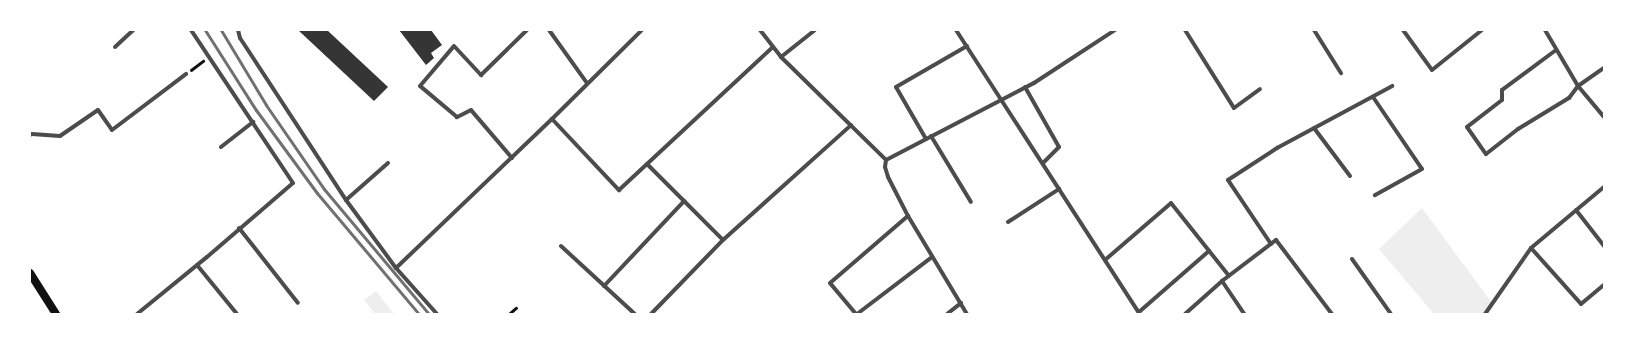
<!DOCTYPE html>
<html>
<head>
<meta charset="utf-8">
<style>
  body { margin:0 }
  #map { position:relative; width:1634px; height:344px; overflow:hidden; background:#fff; font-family:Roboto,sans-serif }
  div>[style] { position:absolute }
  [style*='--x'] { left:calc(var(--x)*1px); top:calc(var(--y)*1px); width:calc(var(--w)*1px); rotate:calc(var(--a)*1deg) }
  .green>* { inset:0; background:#eee }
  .building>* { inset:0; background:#353535 }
  .path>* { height:2.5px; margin:-1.25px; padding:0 1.25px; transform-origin:1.25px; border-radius:1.25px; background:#111 }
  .minor>* { height:4px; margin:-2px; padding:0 2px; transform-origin:2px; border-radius:2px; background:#4c4c4c }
  .secondary>* { height:8px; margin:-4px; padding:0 4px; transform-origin:4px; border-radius:4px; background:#111 }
  .rail>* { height:3px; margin:-1.5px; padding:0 1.5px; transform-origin:1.5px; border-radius:1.5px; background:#707070 }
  span { translate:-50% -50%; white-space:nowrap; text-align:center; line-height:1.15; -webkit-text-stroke:3px #fff; paint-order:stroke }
  .frame { position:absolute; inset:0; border:31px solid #fff; pointer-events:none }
</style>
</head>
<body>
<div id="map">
  <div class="green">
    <div style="clip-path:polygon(1422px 208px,1492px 303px,1482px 314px,1434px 314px,1379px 249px)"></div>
    <div style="clip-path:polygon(376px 291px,394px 314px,375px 314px,364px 300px)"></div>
  </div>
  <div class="building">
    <div style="clip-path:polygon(298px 30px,327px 30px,388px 87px,374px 101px)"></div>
    <div style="clip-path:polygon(399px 30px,431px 30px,442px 45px,431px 53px,434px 58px,426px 65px)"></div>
  </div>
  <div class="path">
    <div style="--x:191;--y:70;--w:15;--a:-37"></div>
    <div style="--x:509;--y:314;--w:9;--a:-41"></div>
  </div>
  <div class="minor">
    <div style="--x:238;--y:30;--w:8;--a:76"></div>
    <div style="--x:240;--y:38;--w:194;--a:56.8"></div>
    <div style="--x:346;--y:200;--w:84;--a:53.7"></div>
    <div style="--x:396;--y:268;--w:62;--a:48.3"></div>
    <div style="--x:549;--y:30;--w:65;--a:54.4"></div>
    <div style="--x:760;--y:30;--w:34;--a:52"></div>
    <div style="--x:781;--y:57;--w:147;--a:44.4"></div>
    <div style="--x:956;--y:30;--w:338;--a:57.1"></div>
    <div style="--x:1185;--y:30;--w:92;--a:57.9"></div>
    <div style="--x:1234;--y:108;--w:32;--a:-36"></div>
    <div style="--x:1314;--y:30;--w:51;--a:57.9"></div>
    <div style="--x:1403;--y:30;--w:49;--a:54.1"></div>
    <div style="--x:1432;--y:70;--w:64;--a:-38.7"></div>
    <div style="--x:1545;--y:30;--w:65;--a:59.5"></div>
    <div style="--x:1578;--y:86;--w:40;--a:50"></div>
    <div style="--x:115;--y:47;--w:25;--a:-43"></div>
    <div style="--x:1556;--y:50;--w:67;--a:143.5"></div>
    <div style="--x:1502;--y:90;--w:10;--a:90"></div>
    <div style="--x:1502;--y:100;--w:44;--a:142.4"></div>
    <div style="--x:1467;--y:127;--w:33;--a:55"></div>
    <div style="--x:1486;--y:154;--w:41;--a:-38"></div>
    <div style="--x:1518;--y:129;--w:60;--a:-31.3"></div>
    <div style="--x:1569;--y:98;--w:15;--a:-53"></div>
    <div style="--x:1578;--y:86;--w:32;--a:-35"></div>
    <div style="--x:781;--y:57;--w:43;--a:-38.5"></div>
    <div style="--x:1025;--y:87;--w:69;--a:60.5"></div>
    <div style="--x:1059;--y:147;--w:23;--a:135"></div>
    <div style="--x:1373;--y:97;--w:87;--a:55.8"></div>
    <div style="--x:1422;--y:169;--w:54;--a:151"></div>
    <div style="--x:552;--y:119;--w:98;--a:46.7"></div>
    <div style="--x:619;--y:190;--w:210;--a:-42.9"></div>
    <div style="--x:1314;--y:128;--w:60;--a:53.1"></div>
    <div style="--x:30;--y:135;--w:2;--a:-27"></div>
    <div style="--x:32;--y:134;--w:28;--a:4"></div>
    <div style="--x:60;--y:136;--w:46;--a:-34.4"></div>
    <div style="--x:98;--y:110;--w:24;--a:55"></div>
    <div style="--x:112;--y:130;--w:93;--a:-37.1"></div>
    <div style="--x:931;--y:136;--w:77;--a:58.8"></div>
    <div style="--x:926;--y:139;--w:60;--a:-120"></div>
    <div style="--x:896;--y:87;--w:82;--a:-30"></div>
    <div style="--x:221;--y:147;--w:41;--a:-38"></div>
    <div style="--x:512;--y:158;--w:63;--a:-130.5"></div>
    <div style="--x:471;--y:110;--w:16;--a:153"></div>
    <div style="--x:457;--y:117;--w:48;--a:-140"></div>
    <div style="--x:420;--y:86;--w:52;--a:-49.6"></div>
    <div style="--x:454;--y:46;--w:40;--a:47"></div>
    <div style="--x:481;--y:75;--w:64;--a:-44.4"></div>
    <div style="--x:886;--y:160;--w:167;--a:-27.5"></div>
    <div style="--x:1034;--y:83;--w:97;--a:-33.2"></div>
    <div style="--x:886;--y:160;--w:7;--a:98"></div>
    <div style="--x:885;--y:167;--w:10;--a:73"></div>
    <div style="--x:888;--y:177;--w:44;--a:62.9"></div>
    <div style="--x:908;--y:216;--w:114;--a:59"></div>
    <div style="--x:647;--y:164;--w:107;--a:45"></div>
    <div style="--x:346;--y:200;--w:56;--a:-41.4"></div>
    <div style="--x:1576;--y:210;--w:46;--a:52.1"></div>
    <div style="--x:1008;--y:222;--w:61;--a:-32.9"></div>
    <div style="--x:239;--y:228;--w:95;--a:51.8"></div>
    <div style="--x:1271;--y:244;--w:77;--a:-123.9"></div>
    <div style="--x:1228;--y:180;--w:59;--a:-33.1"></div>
    <div style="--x:1277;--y:148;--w:131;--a:-28.3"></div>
    <div style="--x:561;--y:246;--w:100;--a:42.6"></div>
    <div style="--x:1531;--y:248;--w:75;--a:48.2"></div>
    <div style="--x:1581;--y:304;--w:30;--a:-40"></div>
    <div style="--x:1352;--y:259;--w:67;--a:54.7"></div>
    <div style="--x:1105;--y:260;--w:87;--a:-40.8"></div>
    <div style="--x:1171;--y:203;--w:93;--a:51.5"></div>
    <div style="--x:197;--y:265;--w:63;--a:50.8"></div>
    <div style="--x:396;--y:268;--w:216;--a:-43.7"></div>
    <div style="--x:552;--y:119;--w:127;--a:-44.7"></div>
    <div style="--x:1222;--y:281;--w:40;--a:56"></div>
    <div style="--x:604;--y:286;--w:117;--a:-46.7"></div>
    <div style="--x:1139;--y:312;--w:93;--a:-41.1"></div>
    <div style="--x:137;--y:314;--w:90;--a:-39.2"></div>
    <div style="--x:207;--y:257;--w:113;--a:-40.7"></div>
    <div style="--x:293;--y:183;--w:184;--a:-123.7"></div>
    <div style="--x:651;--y:314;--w:103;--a:-45.8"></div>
    <div style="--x:723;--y:240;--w:172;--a:-41.9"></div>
    <div style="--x:856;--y:314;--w:40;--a:-130"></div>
    <div style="--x:830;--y:283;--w:103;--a:-40.7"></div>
    <div style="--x:857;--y:314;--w:94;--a:-37.2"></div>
    <div style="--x:947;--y:314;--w:18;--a:-38"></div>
    <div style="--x:1185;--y:314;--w:50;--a:-41.7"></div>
    <div style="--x:1222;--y:281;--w:68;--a:-37.2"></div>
    <div style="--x:1276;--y:240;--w:93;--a:52.9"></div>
    <div style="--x:1485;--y:314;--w:80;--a:-55.1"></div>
    <div style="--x:1531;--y:248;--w:95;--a:-39.9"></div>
  </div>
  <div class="secondary">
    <div style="--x:30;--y:273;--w:49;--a:57.6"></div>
  </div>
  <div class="rail">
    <div style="--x:205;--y:30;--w:95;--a:57.5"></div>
    <div style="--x:256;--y:110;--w:103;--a:53.7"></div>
    <div style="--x:317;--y:193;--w:158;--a:49.9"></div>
    <div style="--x:221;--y:30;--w:87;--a:59"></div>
    <div style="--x:266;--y:105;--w:102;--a:55.4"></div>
    <div style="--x:324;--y:189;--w:163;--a:50"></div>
  </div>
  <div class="frame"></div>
</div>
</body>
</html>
